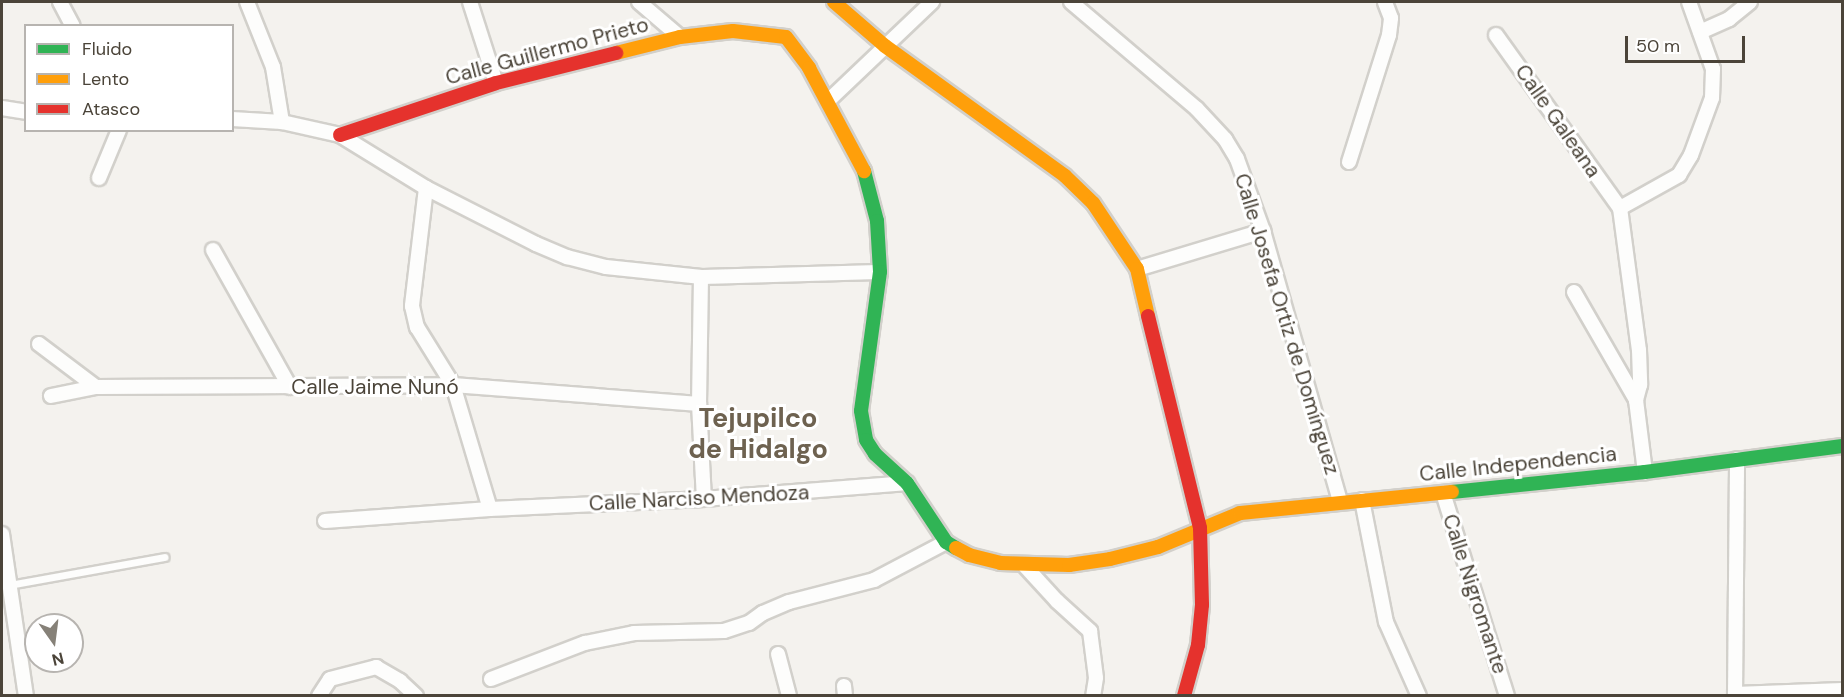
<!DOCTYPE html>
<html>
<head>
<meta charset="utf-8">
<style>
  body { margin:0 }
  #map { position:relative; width:1844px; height:697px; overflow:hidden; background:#f4f2ee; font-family:"DM Sans",sans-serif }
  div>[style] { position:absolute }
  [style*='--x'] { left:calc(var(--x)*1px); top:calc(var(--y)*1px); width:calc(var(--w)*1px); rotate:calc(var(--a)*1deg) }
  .roads { filter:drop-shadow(2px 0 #d2d0cb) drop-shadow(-2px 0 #d2d0cb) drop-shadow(0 2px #d2d0cb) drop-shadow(0 -2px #d2d0cb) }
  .lane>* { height:7px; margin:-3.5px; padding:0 3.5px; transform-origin:3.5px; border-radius:3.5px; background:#fdfdfc }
  .street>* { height:14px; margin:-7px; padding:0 7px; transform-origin:7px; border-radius:7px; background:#fdfdfc }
  .fast>* { height:14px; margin:-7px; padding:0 7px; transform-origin:7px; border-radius:7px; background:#30b455 }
  .slow>* { height:14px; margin:-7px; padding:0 7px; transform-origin:7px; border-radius:7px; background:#ff9f0a }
  .jam>* { height:14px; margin:-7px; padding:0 7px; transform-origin:7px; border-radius:7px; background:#e5322d }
  span { translate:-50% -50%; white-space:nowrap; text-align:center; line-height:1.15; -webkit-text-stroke:6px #fff; paint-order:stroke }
  .street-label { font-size:21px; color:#4b4439 }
  .district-label { font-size:27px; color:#6e6250; font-weight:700 }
  .frame { position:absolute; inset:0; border:3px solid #4b4439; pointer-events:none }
  .legend { position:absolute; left:24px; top:24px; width:210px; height:108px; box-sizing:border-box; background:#fff; border:2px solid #b7b4b0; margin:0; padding:8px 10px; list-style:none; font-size:18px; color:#4b4439 }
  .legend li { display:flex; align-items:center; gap:12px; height:30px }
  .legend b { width:30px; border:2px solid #b7b4b0 }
  .north { position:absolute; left:24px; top:613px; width:60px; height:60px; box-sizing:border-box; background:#fff; border:2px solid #b7b4b0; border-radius:50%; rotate:166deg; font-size:16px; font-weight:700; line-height:24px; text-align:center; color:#4b4439 }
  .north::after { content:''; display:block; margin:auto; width:21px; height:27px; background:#868178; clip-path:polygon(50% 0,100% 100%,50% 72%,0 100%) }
  .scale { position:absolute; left:1625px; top:36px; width:120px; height:27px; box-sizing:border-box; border:3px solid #4b4439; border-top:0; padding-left:8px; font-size:18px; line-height:21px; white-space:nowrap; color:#4b4439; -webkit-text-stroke:4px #fff; paint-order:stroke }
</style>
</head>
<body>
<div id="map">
  <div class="roads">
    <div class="lane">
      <div style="--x:9;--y:585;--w:158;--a:-10.2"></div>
    </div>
    <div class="street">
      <div style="--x:60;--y:2;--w:27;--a:62"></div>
      <div style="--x:247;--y:2;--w:70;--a:68.2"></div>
      <div style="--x:273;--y:67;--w:56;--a:80.7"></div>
      <div style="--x:470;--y:2;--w:85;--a:72.2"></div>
      <div style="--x:639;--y:2;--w:54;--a:40.5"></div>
      <div style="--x:1071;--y:2;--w:165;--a:40.3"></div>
      <div style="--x:1197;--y:109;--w:41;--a:47"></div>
      <div style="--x:1225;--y:139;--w:23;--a:59"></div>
      <div style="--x:1237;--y:159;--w:77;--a:70.1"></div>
      <div style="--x:1263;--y:231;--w:282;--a:74.1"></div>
      <div style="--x:1700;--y:32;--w:32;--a:-24"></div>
      <div style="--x:1729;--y:19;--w:27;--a:-39"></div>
      <div style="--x:1496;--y:35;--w:213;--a:54.4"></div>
      <div style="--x:1620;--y:208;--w:143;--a:82.4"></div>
      <div style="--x:1639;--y:350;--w:35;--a:88"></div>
      <div style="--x:1640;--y:385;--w:16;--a:105"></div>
      <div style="--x:1636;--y:400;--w:73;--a:82.9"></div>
      <div style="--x:828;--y:101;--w:144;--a:-43.6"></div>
      <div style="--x:2;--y:108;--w:24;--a:9"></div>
      <div style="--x:232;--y:119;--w:50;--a:3.4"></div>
      <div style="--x:282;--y:122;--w:59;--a:12.6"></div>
      <div style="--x:340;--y:135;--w:101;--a:31.6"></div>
      <div style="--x:426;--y:188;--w:123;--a:27"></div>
      <div style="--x:536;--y:244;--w:34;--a:23"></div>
      <div style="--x:567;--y:257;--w:40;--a:14.4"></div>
      <div style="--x:606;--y:267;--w:96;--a:6"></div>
      <div style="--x:701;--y:277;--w:179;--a:-1.6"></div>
      <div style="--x:1349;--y:162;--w:133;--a:-72.5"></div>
      <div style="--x:1389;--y:35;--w:17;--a:-83"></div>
      <div style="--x:1391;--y:18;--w:17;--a:-111"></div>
      <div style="--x:99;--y:178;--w:52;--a:-67.4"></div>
      <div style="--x:426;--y:188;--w:119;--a:96.8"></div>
      <div style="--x:412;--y:306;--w:22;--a:77"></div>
      <div style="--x:417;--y:327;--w:68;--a:58.2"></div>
      <div style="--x:453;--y:385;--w:129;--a:73.4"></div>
      <div style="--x:1620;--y:208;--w:68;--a:-29.2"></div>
      <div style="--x:1679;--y:175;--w:23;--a:-59"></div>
      <div style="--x:1691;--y:155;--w:61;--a:-69.8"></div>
      <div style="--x:1712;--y:98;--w:29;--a:-88"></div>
      <div style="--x:1713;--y:69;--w:71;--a:-109.7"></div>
      <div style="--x:213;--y:250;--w:157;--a:60.7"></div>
      <div style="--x:1137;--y:269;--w:132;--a:-16.8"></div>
      <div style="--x:701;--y:277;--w:127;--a:90.9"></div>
      <div style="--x:699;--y:404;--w:95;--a:87"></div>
      <div style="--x:1574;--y:292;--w:125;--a:60.1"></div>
      <div style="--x:39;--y:344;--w:71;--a:37"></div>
      <div style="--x:51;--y:396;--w:46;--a:-11.3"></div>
      <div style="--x:96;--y:387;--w:357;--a:-0.3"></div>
      <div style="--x:453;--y:385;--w:247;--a:4.4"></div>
      <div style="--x:1443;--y:493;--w:213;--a:72.5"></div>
      <div style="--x:1362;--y:500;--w:124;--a:78.9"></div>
      <div style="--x:1386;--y:622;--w:81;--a:66"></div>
      <div style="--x:325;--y:521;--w:165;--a:-4.2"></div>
      <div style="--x:490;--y:509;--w:214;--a:-2.7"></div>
      <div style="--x:704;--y:499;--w:204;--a:-4.5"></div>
      <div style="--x:2;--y:534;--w:164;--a:81.6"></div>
      <div style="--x:1024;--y:565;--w:49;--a:47.5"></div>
      <div style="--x:1057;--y:601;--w:45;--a:42.3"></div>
      <div style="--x:1090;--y:631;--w:47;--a:82.7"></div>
      <div style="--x:1096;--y:678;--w:18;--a:99"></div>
      <div style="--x:778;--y:654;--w:43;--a:75.3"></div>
      <div style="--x:491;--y:679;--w:101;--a:-21"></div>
      <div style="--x:585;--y:643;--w:50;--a:-11.5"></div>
      <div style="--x:634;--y:633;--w:90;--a:-1.3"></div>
      <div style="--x:724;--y:631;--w:26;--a:-18"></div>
      <div style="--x:749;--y:623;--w:17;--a:-36"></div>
      <div style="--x:763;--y:613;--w:28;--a:-23"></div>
      <div style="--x:789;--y:602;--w:88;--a:-14.5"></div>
      <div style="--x:874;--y:580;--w:81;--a:-27.8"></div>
      <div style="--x:844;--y:686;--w:10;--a:84"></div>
      <div style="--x:1735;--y:694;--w:107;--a:-2.1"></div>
      <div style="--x:319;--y:696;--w:20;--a:-57"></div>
      <div style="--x:330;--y:679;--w:48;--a:-14.6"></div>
      <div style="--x:376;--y:667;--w:28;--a:30"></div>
      <div style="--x:400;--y:681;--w:22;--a:43"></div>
      <div style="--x:1735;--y:696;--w:237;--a:-89.5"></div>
    </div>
    <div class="fast">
      <div style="--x:864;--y:171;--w:52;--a:75.4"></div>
      <div style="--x:877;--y:221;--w:51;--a:86.6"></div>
      <div style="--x:880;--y:272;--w:140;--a:97.8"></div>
      <div style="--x:861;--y:411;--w:29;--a:80"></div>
      <div style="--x:866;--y:440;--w:17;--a:57"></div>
      <div style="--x:875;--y:454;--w:43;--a:42.2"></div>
      <div style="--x:907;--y:483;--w:71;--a:56.5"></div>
      <div style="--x:946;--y:542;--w:12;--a:31"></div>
      <div style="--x:1452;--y:492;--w:194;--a:-5.9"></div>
      <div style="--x:1645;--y:472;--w:199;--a:-7.5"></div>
    </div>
    <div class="slow">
      <div style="--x:834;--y:2;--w:67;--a:40.8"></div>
      <div style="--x:885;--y:46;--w:222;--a:35.8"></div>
      <div style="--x:1065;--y:176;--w:39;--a:44"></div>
      <div style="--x:1093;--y:203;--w:79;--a:56.3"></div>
      <div style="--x:1137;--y:269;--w:48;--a:76.8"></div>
      <div style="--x:616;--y:53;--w:66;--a:-14"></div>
      <div style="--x:680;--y:37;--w:53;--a:-6.5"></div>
      <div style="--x:733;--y:31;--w:53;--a:6.5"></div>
      <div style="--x:786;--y:37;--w:39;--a:53"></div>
      <div style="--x:809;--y:68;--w:117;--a:61.9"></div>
      <div style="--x:956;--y:548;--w:15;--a:28"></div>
      <div style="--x:969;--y:555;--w:32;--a:14"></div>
      <div style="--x:1000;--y:563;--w:69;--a:1.7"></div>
      <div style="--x:1069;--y:565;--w:41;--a:-8.3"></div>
      <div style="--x:1110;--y:559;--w:49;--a:-14"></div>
      <div style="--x:1158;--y:547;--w:89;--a:-22.5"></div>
      <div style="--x:1240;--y:513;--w:213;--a:-5.7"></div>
    </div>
    <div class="jam">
      <div style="--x:340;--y:135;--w:164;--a:-18.4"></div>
      <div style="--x:496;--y:83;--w:124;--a:-14"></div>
      <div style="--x:1148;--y:316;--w:218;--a:76.2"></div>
      <div style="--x:1200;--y:528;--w:77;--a:88.5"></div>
      <div style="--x:1202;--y:605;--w:40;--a:95.7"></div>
      <div style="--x:1198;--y:645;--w:53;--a:105.4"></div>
    </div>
  </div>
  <div class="street-label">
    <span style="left:547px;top:51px;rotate:-15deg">Calle Guillermo Prieto</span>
    <span style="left:1558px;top:121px;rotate:55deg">Calle Galeana</span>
    <span style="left:1287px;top:324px;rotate:73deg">Calle Josefa Ortiz de Domínguez</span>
    <span style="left:375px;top:387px">Calle Jaime Nunó</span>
    <span style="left:1518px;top:464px;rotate:-6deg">Calle Independencia</span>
    <span style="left:699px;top:498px;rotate:-3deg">Calle Narciso Mendoza</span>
    <span style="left:1475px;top:594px;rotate:72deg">Calle Nigromante</span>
  </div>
  <div class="district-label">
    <span style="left:758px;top:433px">Tejupilco<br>de Hidalgo</span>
  </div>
  <div class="frame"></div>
  <ul class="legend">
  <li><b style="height:8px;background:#30b455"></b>Fluido</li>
  <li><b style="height:8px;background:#ff9f0a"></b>Lento</li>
  <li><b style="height:8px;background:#e5322d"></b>Atasco</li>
  </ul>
  <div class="north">N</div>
  <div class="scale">50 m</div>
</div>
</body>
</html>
